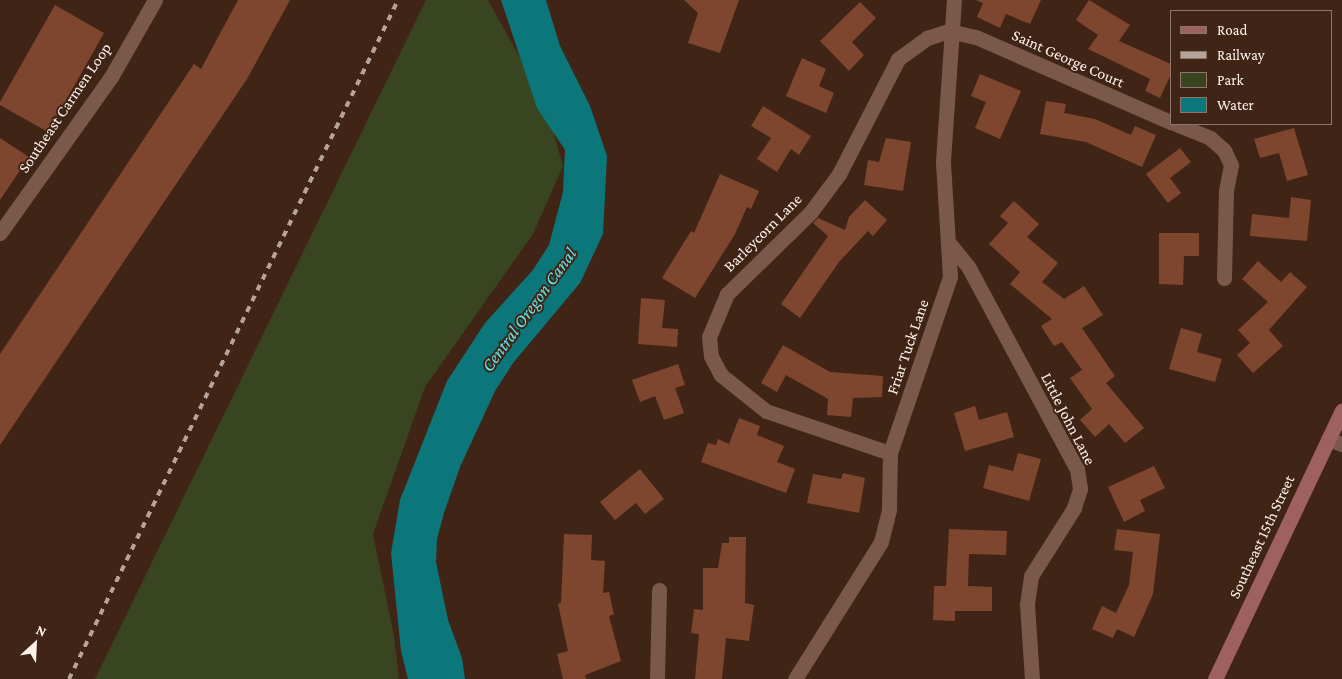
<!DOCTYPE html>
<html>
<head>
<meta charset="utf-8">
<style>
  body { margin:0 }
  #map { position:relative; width:1342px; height:679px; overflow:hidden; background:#402416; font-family:"Crimson Pro",serif }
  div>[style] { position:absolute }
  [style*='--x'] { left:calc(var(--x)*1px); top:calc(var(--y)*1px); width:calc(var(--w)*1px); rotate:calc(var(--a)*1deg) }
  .green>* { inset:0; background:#394421 }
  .water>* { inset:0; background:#0c777b }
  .building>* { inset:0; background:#7f462f }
  .minor>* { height:15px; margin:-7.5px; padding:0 7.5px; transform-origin:7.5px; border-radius:7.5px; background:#7a594a }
  .secondary>* { height:15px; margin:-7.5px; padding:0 7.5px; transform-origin:7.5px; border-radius:7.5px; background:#9f6060 }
  .rail>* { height:4px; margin-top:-2px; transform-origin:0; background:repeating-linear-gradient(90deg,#b6a49c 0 6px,transparent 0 12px) }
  span { translate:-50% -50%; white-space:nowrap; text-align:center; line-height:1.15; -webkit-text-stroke:4px #402416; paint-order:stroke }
  .street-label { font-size:16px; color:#fdf1ec }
  .water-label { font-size:18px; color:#61e6eb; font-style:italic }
  .legend { position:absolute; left:1170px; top:10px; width:162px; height:115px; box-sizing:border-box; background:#402416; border:1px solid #8c766c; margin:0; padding:6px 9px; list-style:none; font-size:15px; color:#fdf1ec }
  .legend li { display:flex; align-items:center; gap:10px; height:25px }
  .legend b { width:25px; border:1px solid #8c766c }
  .north { position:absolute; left:10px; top:619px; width:50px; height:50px; -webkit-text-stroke:4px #402416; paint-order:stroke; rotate:25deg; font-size:14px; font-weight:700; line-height:20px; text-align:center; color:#fdf1ec }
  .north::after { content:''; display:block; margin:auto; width:18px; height:22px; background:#fdf1ec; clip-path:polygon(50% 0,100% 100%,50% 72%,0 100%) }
</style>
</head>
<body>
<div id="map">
  <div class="green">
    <div style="clip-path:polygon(426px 0,488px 0,545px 103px,563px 166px,533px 234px,425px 387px,373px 534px,394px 636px,399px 679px,95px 679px)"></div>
  </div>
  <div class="water">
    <div style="clip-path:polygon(501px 0,546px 0,560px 46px,590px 106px,607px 156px,603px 234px,580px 283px,513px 363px,495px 391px,460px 467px,444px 513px,437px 539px,436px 562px,448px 620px,462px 658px,465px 679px,408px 679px,401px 651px,391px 553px,400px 500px,447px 381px,485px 323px,533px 270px,549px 245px,563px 192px,565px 150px,537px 108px)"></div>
  </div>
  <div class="building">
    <div style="clip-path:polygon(238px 0,290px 0,247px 79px,0 445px,0 354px,194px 64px,201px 69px)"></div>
    <div style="clip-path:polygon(684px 0,739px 0,720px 53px,688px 43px,698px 13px)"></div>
    <div style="clip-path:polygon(976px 0,1041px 0,1030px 24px,1006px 14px,1000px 28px,977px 17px,983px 3px)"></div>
    <div style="clip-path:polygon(1089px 0,1130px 25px,1119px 41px,1171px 64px,1171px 74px,1160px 98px,1145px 91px,1150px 79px,1088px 49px,1098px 35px,1076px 20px)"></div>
    <div style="clip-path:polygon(860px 2px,876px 18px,852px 42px,864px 55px,849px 71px,820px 41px)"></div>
    <div style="clip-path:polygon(55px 5px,104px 33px,48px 132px,0 105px,0 102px)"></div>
    <div style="clip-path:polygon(802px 58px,826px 69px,819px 86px,834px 93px,826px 113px,786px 96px)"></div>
    <div style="clip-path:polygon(980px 74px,1021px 91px,1000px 139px,975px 128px,986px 102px,971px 96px)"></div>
    <div style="clip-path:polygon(1046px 101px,1066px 104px,1064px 113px,1095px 119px,1131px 135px,1135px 126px,1156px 135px,1142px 167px,1086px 142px,1040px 134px)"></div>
    <div style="clip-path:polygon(763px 106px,811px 136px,799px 155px,791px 149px,777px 172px,757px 159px,771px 138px,751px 126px)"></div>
    <div style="clip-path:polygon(1294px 128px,1308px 175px,1287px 181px,1279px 153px,1260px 158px,1254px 139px)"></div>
    <div style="clip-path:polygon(0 138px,29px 157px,0 200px)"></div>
    <div style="clip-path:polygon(886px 138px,911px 142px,903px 191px,864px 185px,868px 160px,879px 162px)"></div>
    <div style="clip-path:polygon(1180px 148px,1191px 162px,1170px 178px,1181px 193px,1168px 203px,1146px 174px)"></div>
    <div style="clip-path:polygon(720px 174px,759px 191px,751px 209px,747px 207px,735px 234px,695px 298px,662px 278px,691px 231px,694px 233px)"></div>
    <div style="clip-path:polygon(1291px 197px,1311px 200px,1307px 241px,1250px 236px,1252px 214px,1289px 218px)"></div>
    <div style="clip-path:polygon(865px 200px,887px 220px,873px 236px,868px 231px,839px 262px,800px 318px,781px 304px,828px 236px,813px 223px,818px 218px,845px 230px,849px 217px)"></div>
    <div style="clip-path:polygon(1014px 201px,1039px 224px,1027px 237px,1058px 263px,1042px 282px,1064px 299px,1084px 286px,1103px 315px,1082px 328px,1115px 376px,1106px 383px,1144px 428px,1125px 443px,1109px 424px,1095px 437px,1080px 420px,1092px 409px,1070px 378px,1082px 370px,1062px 342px,1054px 346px,1041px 326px,1052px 319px,1010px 284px,1020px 272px,989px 244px,1008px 223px,1000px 216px)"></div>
    <div style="clip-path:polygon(1159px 233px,1199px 233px,1199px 256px,1184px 256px,1183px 285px,1159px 284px)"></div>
    <div style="clip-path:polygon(1258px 261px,1281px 282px,1290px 272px,1307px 287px,1269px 330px,1283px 346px,1253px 373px,1237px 355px,1250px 343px,1238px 330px,1268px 302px,1242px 279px)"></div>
    <div style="clip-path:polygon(641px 298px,665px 300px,662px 328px,678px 329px,677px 347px,638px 344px)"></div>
    <div style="clip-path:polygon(1181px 328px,1202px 334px,1197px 352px,1222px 359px,1215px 382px,1169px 369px)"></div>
    <div style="clip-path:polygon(783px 345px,830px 372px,883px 376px,882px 397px,853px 398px,851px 417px,827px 415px,828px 399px,786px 375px,777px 392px,761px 383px)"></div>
    <div style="clip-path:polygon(678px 364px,685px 385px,675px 388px,684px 413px,664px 420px,655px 396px,640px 402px,632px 380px)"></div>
    <div style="clip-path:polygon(975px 406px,979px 420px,1007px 412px,1014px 437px,965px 451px,954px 413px)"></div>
    <div style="clip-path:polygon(739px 418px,760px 426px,757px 435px,784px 446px,777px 462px,795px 469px,786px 493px,701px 462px,708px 443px,716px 445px,718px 439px,729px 444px)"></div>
    <div style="clip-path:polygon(1018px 453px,1041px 459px,1029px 501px,983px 488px,989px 465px,1013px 471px)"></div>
    <div style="clip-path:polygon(1154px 466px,1165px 488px,1140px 500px,1145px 511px,1124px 522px,1108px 487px)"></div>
    <div style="clip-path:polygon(640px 469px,664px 499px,645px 514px,636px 503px,615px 520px,600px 502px)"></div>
    <div style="clip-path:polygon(843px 473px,865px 478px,859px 513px,807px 503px,813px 474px,841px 479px)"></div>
    <div style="clip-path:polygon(949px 529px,1007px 531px,1006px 555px,969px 554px,968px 586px,992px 587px,992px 611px,955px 611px,955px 621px,933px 620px,934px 586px,946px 586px)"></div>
    <div style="clip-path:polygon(1117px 529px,1160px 534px,1153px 594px,1134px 637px,1117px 629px,1113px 638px,1092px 629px,1102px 606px,1116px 613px,1129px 585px,1133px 552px,1114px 550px)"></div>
    <div style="clip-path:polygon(564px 534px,592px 535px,591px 560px,605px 561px,603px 593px,609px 592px,614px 614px,609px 616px,621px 661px,585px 675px,586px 679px,563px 679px,557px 654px,568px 651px,558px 604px,561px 603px)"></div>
    <div style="clip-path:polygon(729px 537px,746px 537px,745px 603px,754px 605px,749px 641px,726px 638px,722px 679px,695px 679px,699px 634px,691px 633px,694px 609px,703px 610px,703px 568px,718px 568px,722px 543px,729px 543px)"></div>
  </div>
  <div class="minor">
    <div style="--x:1176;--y:124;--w:37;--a:22"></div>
    <div style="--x:1210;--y:138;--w:18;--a:41"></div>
    <div style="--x:1224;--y:150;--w:17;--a:65"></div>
    <div style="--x:1231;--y:165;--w:25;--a:101"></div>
    <div style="--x:1226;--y:190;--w:88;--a:91.3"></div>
    <div style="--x:0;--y:233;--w:191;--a:-54.6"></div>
    <div style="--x:111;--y:77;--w:89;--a:-60.3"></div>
    <div style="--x:949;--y:243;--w:32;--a:51"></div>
    <div style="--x:969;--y:268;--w:228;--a:61.8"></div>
    <div style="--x:1077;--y:469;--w:20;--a:81"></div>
    <div style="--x:1080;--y:489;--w:20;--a:108"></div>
    <div style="--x:1074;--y:508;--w:80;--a:122.3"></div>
    <div style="--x:1031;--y:576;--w:28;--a:98"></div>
    <div style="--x:1027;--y:604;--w:75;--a:86.2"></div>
    <div style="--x:1328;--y:439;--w:15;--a:20"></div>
    <div style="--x:890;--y:453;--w:131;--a:-161.3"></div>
    <div style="--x:766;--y:411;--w:58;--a:-141.3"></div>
    <div style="--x:721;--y:375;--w:21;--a:-118"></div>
    <div style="--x:711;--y:356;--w:19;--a:-96"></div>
    <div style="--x:709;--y:337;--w:47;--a:-67.3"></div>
    <div style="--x:727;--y:294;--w:116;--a:-44.3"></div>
    <div style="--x:810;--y:213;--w:49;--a:-53.4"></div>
    <div style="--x:839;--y:174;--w:129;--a:-62.8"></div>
    <div style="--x:898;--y:59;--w:36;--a:-36"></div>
    <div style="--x:927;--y:38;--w:23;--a:-18"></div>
    <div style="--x:949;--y:31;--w:28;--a:13"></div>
    <div style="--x:976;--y:37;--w:213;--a:23.6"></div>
    <div style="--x:657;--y:679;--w:89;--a:-88.7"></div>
    <div style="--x:795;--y:679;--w:162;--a:-57.9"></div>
    <div style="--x:881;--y:542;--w:34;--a:-76"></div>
    <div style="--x:889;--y:509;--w:56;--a:-89"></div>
    <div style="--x:890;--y:453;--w:186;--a:-71.2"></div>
    <div style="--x:950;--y:277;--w:116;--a:-93.5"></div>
    <div style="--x:943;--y:161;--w:161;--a:-86.1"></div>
  </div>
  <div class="secondary">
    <div style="--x:1215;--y:679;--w:297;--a:-64.7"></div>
  </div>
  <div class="rail">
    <div style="--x:69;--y:679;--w:755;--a:-64.15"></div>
  </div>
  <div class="street-label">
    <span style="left:1068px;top:59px;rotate:24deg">Saint George Court</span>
    <span style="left:65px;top:108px;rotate:-56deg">Southeast Carmen Loop</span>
    <span style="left:763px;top:233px;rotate:-45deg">Barleycorn Lane</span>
    <span style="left:908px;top:347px;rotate:-71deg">Friar Tuck Lane</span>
    <span style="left:1068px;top:419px;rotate:63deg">Little John Lane</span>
    <span style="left:1262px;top:537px;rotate:-65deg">Southeast 15th Street</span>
  </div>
  <div class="water-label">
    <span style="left:529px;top:310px;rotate:-54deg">Central Oregon Canal</span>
  </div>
  <ul class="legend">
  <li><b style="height:6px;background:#9f6060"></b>Road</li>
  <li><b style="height:6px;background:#b6a49c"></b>Railway</li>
  <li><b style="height:14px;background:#394421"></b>Park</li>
  <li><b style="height:14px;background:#0c777b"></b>Water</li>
  </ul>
  <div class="north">N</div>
</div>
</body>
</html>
